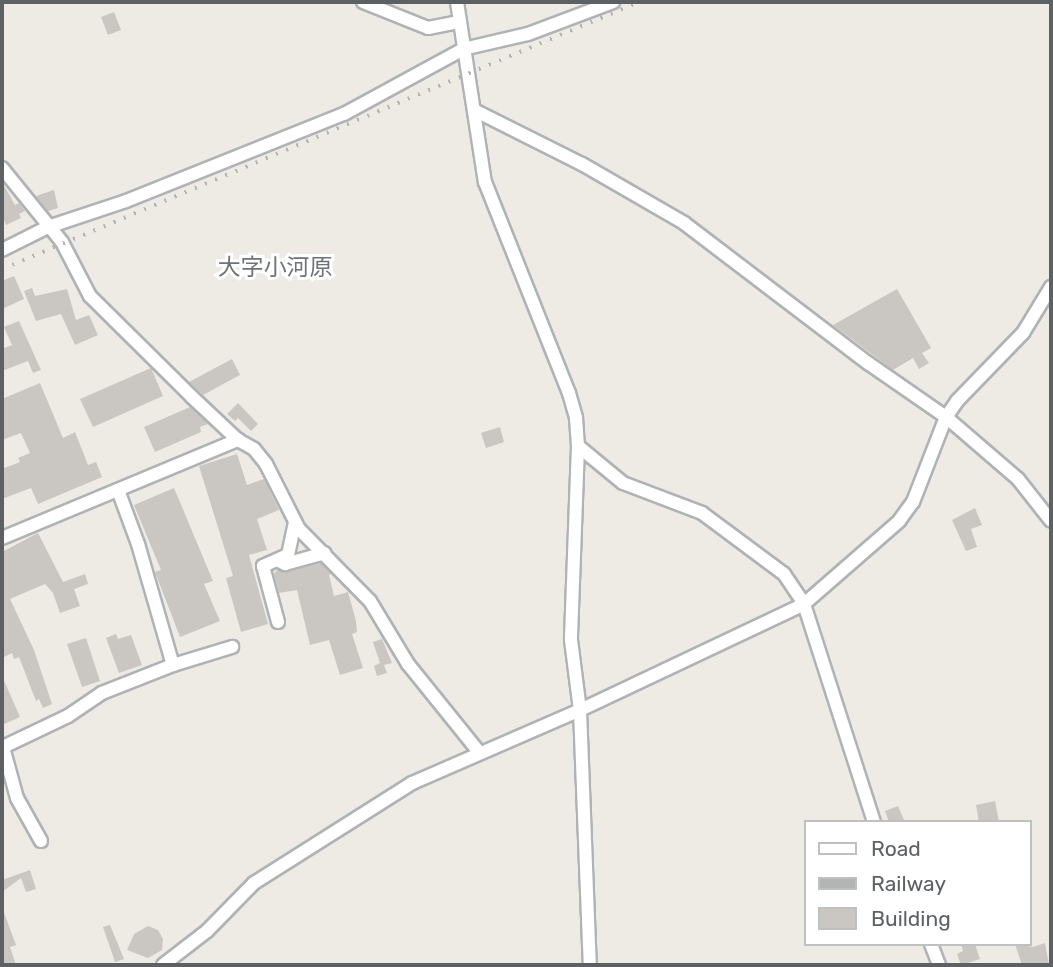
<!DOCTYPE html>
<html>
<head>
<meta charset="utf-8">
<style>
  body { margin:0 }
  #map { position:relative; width:1053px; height:967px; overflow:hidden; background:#eeebe5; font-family:Rubik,"Noto Sans JP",sans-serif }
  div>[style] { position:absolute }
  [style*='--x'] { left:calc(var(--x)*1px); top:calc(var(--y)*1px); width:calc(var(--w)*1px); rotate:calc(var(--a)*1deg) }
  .building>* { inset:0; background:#cac6c1 }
  .roads { filter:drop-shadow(2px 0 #b0b3b6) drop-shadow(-2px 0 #b0b3b6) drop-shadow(0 2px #b0b3b6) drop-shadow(0 -2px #b0b3b6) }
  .minor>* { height:12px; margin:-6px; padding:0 6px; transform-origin:6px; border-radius:6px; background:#fff }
  .rail>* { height:3.5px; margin-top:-1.75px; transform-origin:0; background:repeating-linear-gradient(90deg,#b3b4b4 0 2px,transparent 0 11px) }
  span { translate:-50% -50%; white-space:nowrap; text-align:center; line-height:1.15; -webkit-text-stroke:6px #fff; paint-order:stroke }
  .quarter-label { font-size:23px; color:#6e7376 }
  .frame { position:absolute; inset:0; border:4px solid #5d6164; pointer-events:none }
  .legend { position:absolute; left:804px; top:820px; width:228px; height:126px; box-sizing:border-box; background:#fff; border:2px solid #bec0c1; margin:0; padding:9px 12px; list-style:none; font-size:21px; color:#5d6164 }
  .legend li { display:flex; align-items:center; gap:14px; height:35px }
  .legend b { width:35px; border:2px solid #bec0c1 }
</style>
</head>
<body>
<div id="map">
  <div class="building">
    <div style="clip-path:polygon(114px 12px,121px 30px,108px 35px,101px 17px)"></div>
    <div style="clip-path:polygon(2px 182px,15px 205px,19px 203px,25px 211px,19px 214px,21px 218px,6px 225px,2px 216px)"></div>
    <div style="clip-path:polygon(54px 190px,58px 208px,48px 211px,36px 196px)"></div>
    <div style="clip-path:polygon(14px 276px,24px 299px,2px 309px,2px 281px)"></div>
    <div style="clip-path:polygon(32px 288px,35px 296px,67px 289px,76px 320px,89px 315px,98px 335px,75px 345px,61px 314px,36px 321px,24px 291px)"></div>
    <div style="clip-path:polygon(897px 289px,931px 348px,922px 353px,929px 363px,919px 369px,913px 358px,893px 370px,833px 325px)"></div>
    <div style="clip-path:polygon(19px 321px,41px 370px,33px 373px,28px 361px,2px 371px,2px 349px,12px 345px,4px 327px)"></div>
    <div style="clip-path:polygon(232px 359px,240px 375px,203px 395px,189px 382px)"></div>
    <div style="clip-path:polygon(151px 368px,163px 396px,93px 427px,80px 399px)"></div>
    <div style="clip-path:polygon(40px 383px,63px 438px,75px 432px,88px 465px,96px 462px,102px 477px,38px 504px,31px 488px,2px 499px,2px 469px,20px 462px,18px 458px,30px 453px,21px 433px,2px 440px,2px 399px)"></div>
    <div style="clip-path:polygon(238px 403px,258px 424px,251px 431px,238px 418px,235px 421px,227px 414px)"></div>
    <div style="clip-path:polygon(190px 407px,208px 424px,200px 427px,201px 432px,155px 452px,144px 427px)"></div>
    <div style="clip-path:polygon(500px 427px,504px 442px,486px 448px,481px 433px)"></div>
    <div style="clip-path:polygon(237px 454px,247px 485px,264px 479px,279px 510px,257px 519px,267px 550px,249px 555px,268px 624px,241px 632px,226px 578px,233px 576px,199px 466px)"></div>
    <div style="clip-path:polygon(174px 488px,213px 581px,204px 584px,220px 621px,180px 637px,155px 572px,161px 570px,134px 505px)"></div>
    <div style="clip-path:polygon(975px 508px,982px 525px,971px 529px,977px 547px,966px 551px,952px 520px)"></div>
    <div style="clip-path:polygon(38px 533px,63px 582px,85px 574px,88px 584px,74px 589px,80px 606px,60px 613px,53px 593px,45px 584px,10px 599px,34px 650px,52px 704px,43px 708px,39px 699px,36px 701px,19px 657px,14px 659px,12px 653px,2px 658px,2px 552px)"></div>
    <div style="clip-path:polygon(321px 563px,331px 574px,329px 575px,334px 596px,348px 592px,356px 621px,357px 632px,352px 634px,363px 668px,340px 675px,329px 640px,310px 645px,297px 590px,279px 593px,274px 574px,277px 570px,287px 572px)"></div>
    <div style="clip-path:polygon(116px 634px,118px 639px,131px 635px,142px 665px,119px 673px,106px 638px)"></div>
    <div style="clip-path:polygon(86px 638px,100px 681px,82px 687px,67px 644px)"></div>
    <div style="clip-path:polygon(382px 639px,392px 663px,384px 665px,387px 673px,377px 676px,374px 666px,380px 663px,373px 642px)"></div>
    <div style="clip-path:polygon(2px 676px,20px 717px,2px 725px)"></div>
    <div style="clip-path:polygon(995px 801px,999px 822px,979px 822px,976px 805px)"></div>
    <div style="clip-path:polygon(898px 806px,905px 822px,889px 822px,885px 811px)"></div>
    <div style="clip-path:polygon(30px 870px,36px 889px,26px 892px,21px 878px,2px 892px,2px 880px)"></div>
    <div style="clip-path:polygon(2px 907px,16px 945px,10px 947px,16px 965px,2px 965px)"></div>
    <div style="clip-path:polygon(110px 925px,124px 959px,115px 962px,103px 927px)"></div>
    <div style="clip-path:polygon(148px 926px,158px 930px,163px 939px,162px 950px,148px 958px,127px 950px,134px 934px)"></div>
    <div style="clip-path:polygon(1045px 943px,1049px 965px,1022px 965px,1015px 944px,1033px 947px)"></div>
    <div style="clip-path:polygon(961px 944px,975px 944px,980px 959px,961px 965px,957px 954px,963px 951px)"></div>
  </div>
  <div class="roads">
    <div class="minor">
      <div style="--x:363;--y:2;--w:70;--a:21.8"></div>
      <div style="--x:428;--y:28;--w:32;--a:-11"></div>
      <div style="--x:457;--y:2;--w:182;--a:81.2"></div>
      <div style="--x:485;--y:182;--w:227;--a:68.3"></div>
      <div style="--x:569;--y:393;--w:26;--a:74"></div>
      <div style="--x:576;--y:418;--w:28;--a:86"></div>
      <div style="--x:578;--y:446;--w:194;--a:92.1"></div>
      <div style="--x:571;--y:640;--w:71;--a:82.7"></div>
      <div style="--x:580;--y:710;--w:255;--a:87.8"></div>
      <div style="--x:476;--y:111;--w:119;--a:26.6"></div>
      <div style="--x:582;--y:164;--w:118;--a:30"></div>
      <div style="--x:684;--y:223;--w:231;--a:37.3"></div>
      <div style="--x:868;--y:363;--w:95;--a:34.7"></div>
      <div style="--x:946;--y:417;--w:95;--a:40.7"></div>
      <div style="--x:1018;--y:479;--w:53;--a:51.8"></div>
      <div style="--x:2;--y:168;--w:95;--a:51"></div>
      <div style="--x:62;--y:242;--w:61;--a:62.6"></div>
      <div style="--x:90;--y:296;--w:144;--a:44.7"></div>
      <div style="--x:192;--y:397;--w:63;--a:43.1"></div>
      <div style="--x:238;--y:440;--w:18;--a:29"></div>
      <div style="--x:254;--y:449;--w:19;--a:51"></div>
      <div style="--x:266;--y:464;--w:73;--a:63.1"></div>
      <div style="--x:299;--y:529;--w:101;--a:45.4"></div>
      <div style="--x:370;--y:601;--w:74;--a:58.9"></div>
      <div style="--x:408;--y:664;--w:113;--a:51.1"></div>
      <div style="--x:2;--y:250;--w:51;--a:-26.6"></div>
      <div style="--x:48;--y:227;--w:82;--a:-18.4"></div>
      <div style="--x:126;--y:201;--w:235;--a:-21.8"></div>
      <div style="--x:344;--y:114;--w:136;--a:-28.6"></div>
      <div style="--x:463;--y:49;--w:67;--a:-13"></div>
      <div style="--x:528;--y:34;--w:91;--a:-20.6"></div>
      <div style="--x:578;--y:446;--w:58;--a:39.4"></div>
      <div style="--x:623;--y:483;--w:85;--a:20.8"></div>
      <div style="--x:702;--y:513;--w:102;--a:36.6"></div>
      <div style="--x:784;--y:574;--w:36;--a:56"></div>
      <div style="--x:804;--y:604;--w:229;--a:72.2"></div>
      <div style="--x:118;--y:490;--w:58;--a:69.7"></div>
      <div style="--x:138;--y:544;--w:126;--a:73.9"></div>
      <div style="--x:173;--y:665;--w:62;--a:-17"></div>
      <div style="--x:2;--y:538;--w:256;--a:-22.6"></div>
      <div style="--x:279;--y:561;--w:7;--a:27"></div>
      <div style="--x:285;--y:564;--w:41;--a:-15.4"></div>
      <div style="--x:278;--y:622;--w:58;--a:-105"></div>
      <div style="--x:263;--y:566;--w:27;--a:-24"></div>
      <div style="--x:288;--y:555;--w:34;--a:-78"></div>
      <div style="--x:41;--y:841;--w:49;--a:-119.2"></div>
      <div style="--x:17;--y:798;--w:53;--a:-105.4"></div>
      <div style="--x:3;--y:747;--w:72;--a:-25.5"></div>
      <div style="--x:68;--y:716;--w:41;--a:-34.1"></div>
      <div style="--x:102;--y:693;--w:76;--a:-21.5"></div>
      <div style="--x:931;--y:944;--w:22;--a:69"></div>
      <div style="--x:163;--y:965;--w:56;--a:-37.7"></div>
      <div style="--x:207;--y:931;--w:67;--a:-45.6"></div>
      <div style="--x:254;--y:883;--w:187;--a:-32.3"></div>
      <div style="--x:412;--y:783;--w:183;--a:-23.5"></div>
      <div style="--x:580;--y:710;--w:248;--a:-25.3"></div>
      <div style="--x:804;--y:604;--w:126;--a:-41.1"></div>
      <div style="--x:899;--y:521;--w:24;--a:-54"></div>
      <div style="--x:913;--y:502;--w:91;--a:-68.8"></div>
      <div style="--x:946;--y:417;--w:19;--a:-55"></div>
      <div style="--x:957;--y:401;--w:95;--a:-45.9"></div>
      <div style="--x:1023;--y:333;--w:54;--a:-58.7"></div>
    </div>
  </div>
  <div class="rail">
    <div style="--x:2;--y:269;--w:691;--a:-22.74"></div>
  </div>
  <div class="quarter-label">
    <span style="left:275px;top:267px">大字小河原</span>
  </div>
  <div class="frame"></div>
  <ul class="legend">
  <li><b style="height:9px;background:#fff"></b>Road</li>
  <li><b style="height:9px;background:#b3b4b4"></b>Railway</li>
  <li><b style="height:19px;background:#cac6c1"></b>Building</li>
  </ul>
</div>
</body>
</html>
